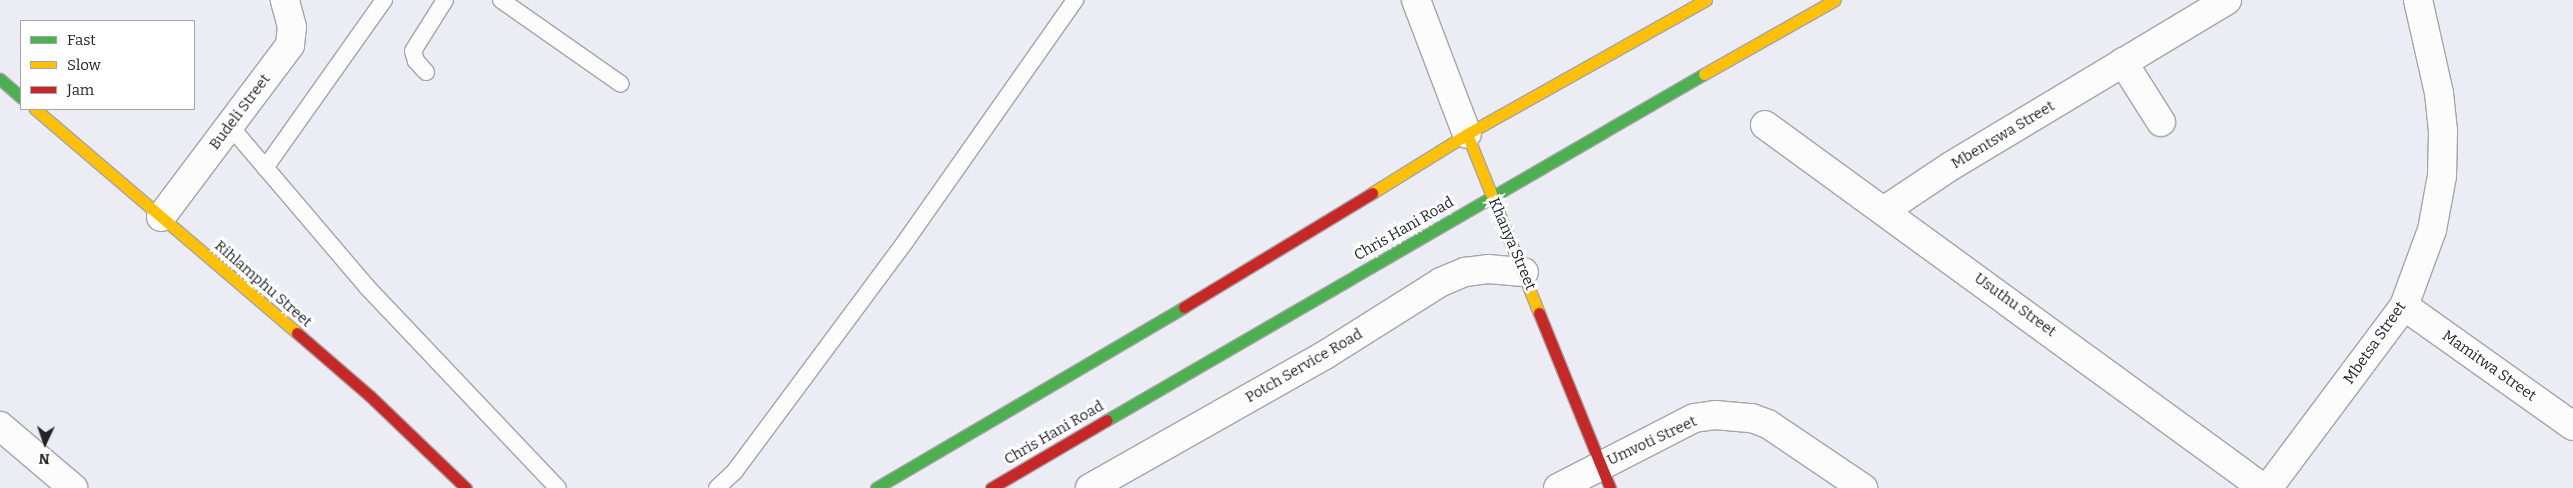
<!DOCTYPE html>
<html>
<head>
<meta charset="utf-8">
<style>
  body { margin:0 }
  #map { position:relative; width:2573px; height:488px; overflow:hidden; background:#ecedf4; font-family:Bitter,serif }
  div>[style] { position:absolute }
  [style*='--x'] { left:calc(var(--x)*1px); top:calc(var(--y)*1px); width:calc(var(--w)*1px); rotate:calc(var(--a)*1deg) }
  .roads { filter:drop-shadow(1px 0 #a4a5aa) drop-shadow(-1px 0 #a4a5aa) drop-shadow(0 1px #a4a5aa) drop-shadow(0 -1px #a4a5aa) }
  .lane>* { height:16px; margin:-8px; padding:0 8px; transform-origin:8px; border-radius:8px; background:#fcfcfd }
  .street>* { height:28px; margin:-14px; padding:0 14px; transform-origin:14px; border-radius:14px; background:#fcfcfd }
  .fast>* { height:11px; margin:-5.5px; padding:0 5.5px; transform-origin:5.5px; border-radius:5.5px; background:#4caf50 }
  .slow>* { height:11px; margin:-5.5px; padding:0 5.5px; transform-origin:5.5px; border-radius:5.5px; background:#ffc107 }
  .jam>* { height:11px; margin:-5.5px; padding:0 5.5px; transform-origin:5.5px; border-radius:5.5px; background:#c62828 }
  span { translate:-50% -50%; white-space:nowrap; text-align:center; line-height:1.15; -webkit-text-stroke:5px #fff; paint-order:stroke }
  .street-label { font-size:15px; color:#222428 }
  .legend { position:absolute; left:20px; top:20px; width:175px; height:90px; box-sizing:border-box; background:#fff; border:1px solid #a7a7a9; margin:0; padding:6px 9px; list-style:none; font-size:15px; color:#222428 }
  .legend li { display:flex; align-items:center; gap:10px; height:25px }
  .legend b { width:25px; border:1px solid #a7a7a9 }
  .north { position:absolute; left:20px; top:418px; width:50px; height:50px; -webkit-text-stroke:4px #fff; paint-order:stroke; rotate:183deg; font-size:14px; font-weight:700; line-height:20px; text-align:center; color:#222428 }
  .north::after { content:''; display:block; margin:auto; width:18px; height:22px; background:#222428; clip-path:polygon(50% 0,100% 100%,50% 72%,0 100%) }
</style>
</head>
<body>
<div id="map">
  <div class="roads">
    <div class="lane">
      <div style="--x:501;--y:0;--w:146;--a:35"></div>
      <div style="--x:426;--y:72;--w:15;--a:-132"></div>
      <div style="--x:416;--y:61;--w:10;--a:-107"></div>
      <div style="--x:413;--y:51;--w:60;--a:-57.9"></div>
      <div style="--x:230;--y:126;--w:211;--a:49.6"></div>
      <div style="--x:367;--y:287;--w:277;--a:46.5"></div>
      <div style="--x:265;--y:168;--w:206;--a:-54.7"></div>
      <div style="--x:717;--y:488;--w:25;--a:-43"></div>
      <div style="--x:735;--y:471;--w:285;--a:-53.4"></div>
      <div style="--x:905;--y:242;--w:296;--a:-54.9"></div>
    </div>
    <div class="street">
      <div style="--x:1416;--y:0;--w:143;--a:69.2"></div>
      <div style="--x:2123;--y:62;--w:71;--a:57.7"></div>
      <div style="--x:1765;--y:125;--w:616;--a:36.09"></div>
      <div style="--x:1885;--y:210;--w:79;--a:-33.7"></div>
      <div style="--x:1951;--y:166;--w:322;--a:-31"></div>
      <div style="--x:161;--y:217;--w:215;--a:-53.1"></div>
      <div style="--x:290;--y:45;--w:18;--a:-84"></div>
      <div style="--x:292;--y:27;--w:28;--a:-105"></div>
      <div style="--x:2404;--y:306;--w:207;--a:35.4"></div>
      <div style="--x:0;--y:426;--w:96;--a:40.3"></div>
      <div style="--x:1090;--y:488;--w:270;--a:-29.5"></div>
      <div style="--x:1325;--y:355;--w:137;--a:-32.2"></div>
      <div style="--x:1441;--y:282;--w:26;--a:-23"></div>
      <div style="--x:1465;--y:272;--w:23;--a:-7"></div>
      <div style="--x:1488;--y:269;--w:36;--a:5"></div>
      <div style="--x:1558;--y:488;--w:153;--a:-27.2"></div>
      <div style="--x:1694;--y:418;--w:21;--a:-8"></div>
      <div style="--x:1715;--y:415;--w:37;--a:5"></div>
      <div style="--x:1752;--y:418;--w:17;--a:21"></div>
      <div style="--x:1768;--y:424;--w:115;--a:34"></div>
      <div style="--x:2268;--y:488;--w:227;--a:-53.2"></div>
      <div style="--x:2404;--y:306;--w:81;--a:-69.8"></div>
      <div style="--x:2432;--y:230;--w:55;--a:-79.5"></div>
      <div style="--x:2442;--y:176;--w:45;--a:-88.7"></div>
      <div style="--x:2443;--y:131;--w:38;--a:-96"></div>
      <div style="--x:2439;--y:93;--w:95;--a:-102.7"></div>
    </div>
    <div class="fast">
      <div style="--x:0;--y:79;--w:28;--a:41"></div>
      <div style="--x:1107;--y:420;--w:690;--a:-30.1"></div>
      <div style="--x:876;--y:488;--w:357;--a:-30.4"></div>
    </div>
    <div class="slow">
      <div style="--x:1704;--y:74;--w:150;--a:-29.5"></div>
      <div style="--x:35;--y:109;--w:345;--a:40.5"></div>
      <div style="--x:1467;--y:134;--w:193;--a:68.1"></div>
      <div style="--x:1372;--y:193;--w:112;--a:-31.8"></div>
      <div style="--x:1467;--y:134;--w:274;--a:-29.3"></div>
    </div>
    <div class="jam">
      <div style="--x:1184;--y:307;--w:220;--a:-31.2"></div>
      <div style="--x:1539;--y:313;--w:189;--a:67.9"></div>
      <div style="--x:297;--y:333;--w:96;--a:40.8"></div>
      <div style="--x:370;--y:396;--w:133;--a:43.8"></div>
      <div style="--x:991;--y:488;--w:134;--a:-30.4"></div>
    </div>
  </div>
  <div class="street-label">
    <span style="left:240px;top:112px;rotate:-53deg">Budeli Street</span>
    <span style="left:2003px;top:135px;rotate:-31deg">Mbentswa Street</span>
    <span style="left:1404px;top:229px;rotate:-30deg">Chris Hani Road</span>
    <span style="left:1512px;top:244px;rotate:67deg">Khanya Street</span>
    <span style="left:263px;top:284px;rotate:41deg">Rihlamphu Street</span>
    <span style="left:2015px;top:305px;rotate:36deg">Usuthu Street</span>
    <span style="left:2375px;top:343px;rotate:-55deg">Mbetsa Street</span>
    <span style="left:1304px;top:366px;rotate:-30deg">Potch Service Road</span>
    <span style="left:2489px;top:366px;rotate:35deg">Mamitwa Street</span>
    <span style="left:1054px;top:433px;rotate:-30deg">Chris Hani Road</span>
    <span style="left:1652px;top:441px;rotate:-25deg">Umvoti Street</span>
  </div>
  <ul class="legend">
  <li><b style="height:6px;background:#4caf50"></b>Fast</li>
  <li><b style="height:6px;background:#ffc107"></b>Slow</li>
  <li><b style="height:6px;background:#c62828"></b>Jam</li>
  </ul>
  <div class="north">N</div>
</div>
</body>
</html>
